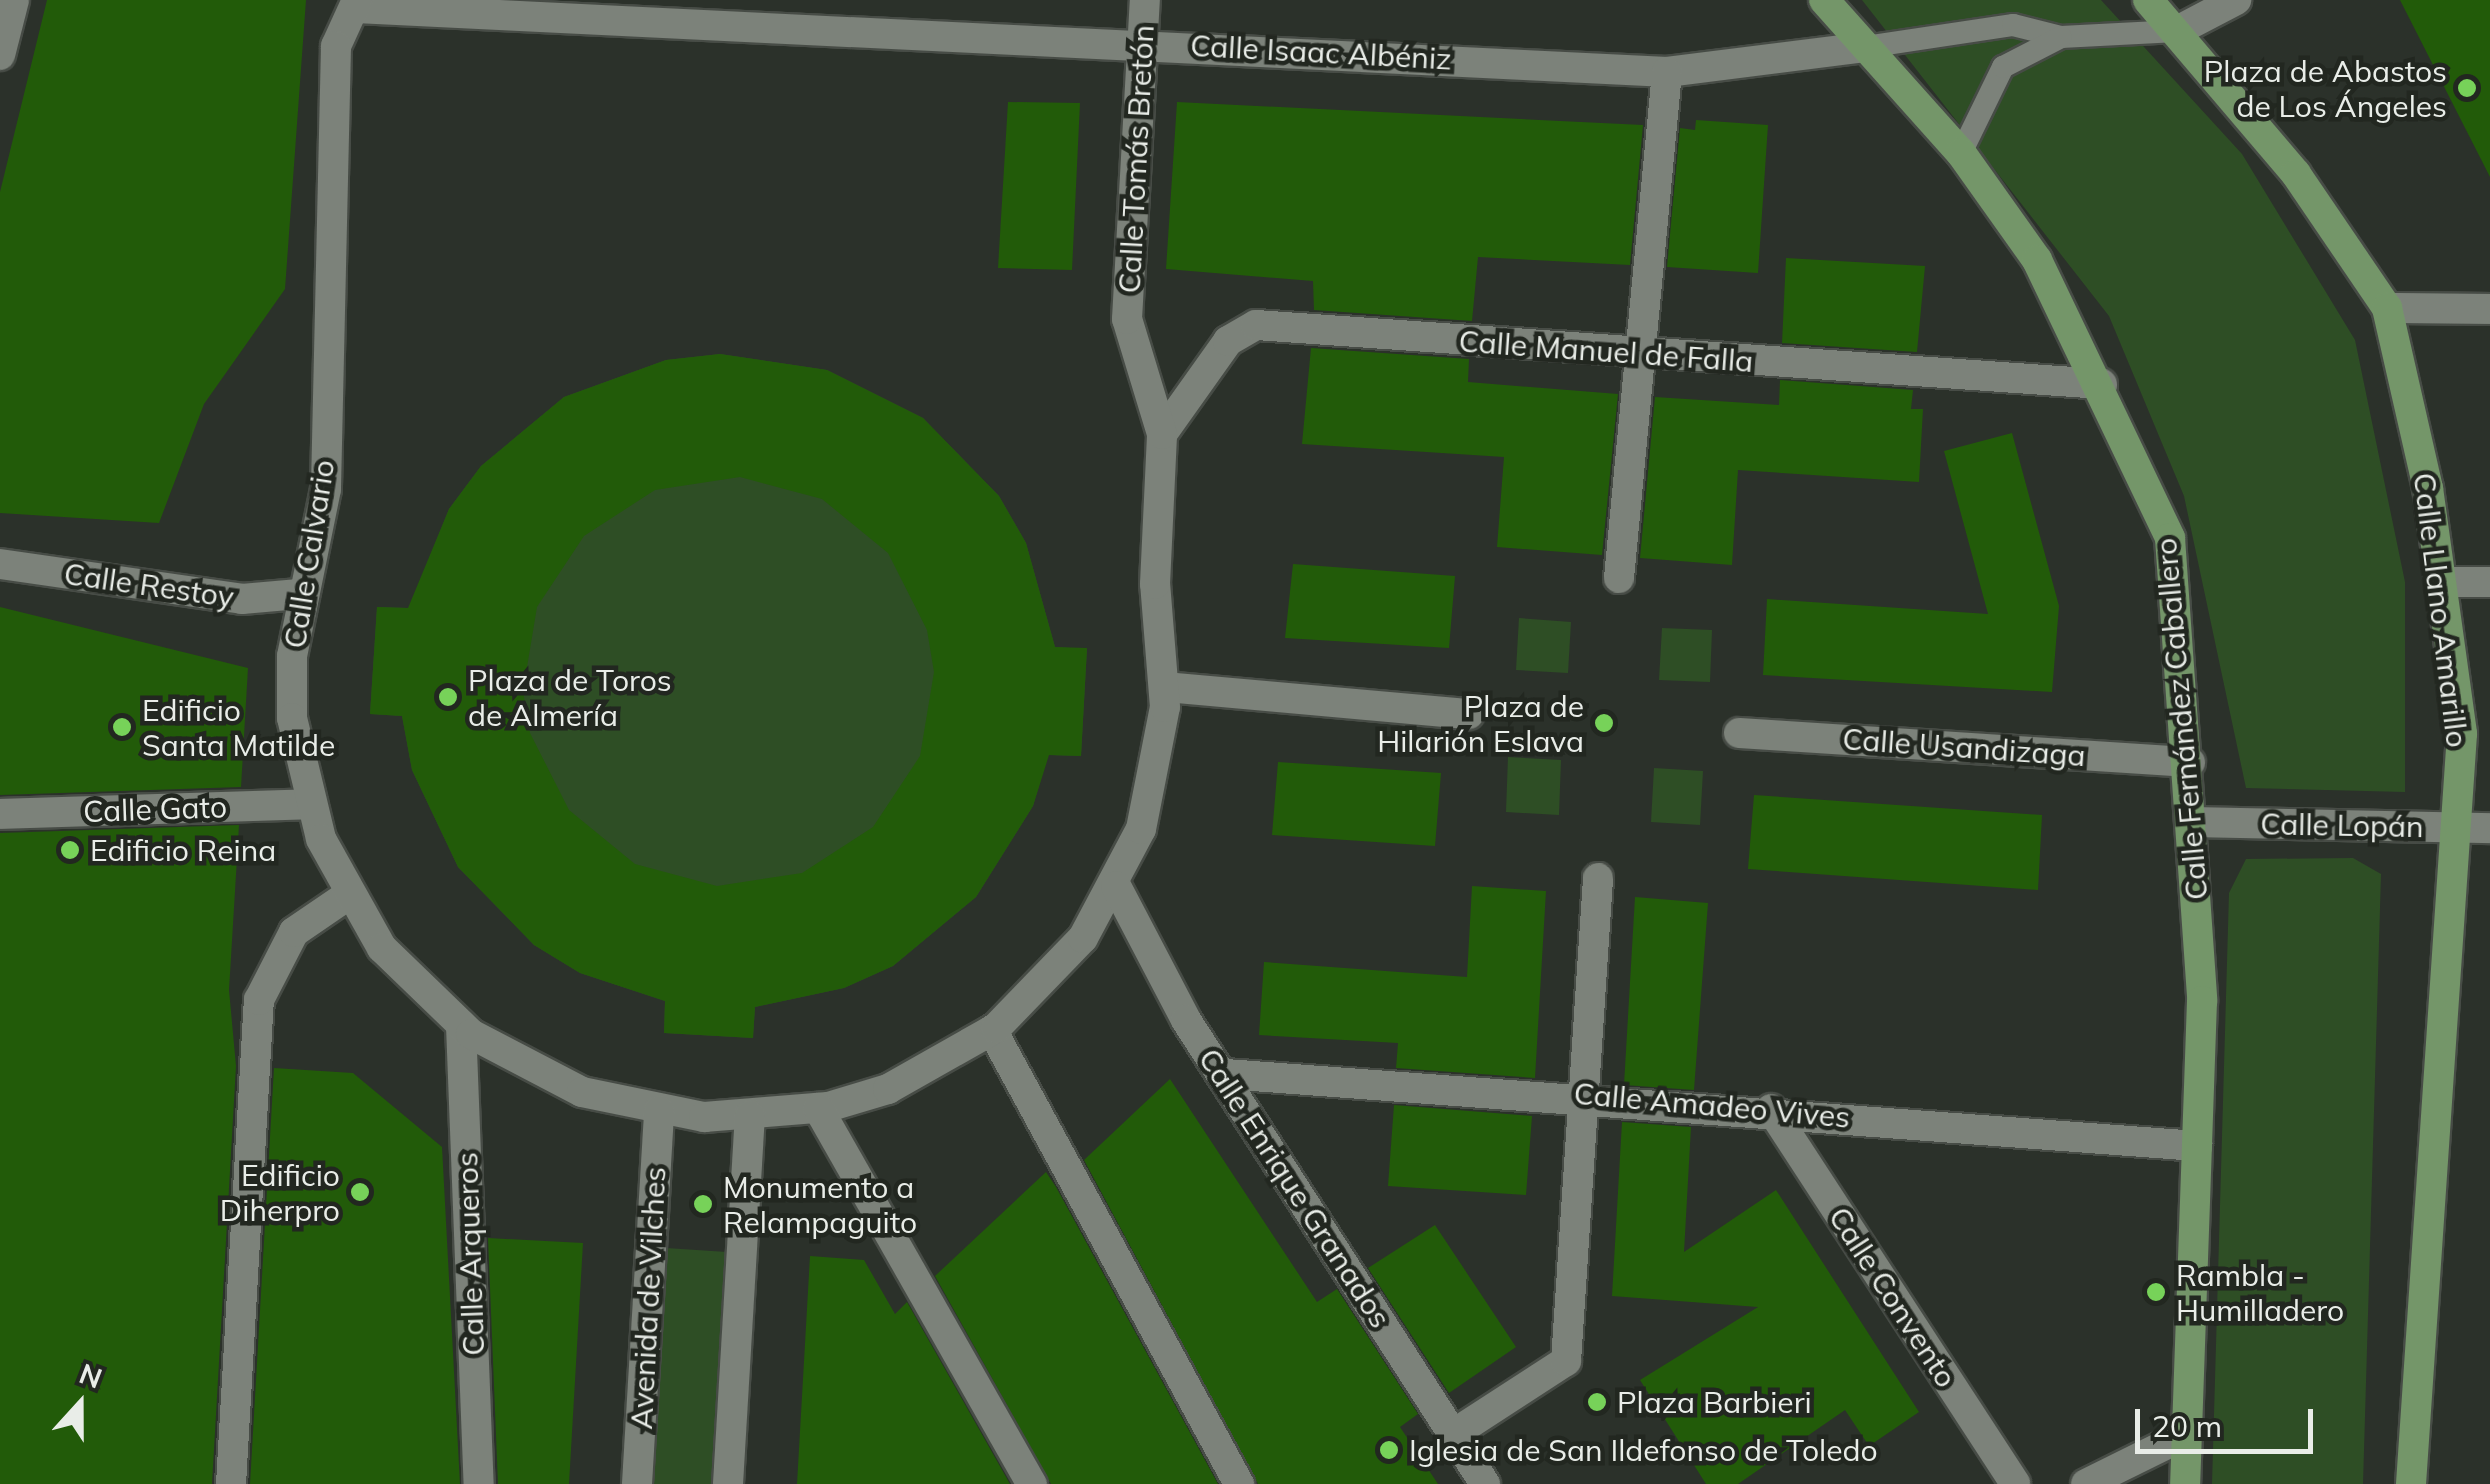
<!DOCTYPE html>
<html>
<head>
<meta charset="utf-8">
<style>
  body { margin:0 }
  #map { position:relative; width:2490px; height:1484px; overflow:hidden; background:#2b312a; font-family:Mulish,sans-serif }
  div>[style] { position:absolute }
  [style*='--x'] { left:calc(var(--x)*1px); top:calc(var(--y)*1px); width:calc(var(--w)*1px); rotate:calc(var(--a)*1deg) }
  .green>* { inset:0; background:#2e4e25 }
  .building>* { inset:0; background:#225b09 }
  .roads { filter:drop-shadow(2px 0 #474c46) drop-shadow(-2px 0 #474c46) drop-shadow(0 2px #474c46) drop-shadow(0 -2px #474c46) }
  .service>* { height:22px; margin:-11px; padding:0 11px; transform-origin:11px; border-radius:11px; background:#7c827a }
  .pedestrian>* { height:30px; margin:-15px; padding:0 15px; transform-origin:15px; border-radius:15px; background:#7c827a }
  .minor>* { height:30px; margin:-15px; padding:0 15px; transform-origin:15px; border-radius:15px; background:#7c827a }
  .tertiary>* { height:30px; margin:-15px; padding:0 15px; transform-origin:15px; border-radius:15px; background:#7c827a }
  .primary>* { height:30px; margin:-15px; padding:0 15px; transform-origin:15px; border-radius:15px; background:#749669 }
  .dots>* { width:28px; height:28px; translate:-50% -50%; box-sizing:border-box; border:5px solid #222720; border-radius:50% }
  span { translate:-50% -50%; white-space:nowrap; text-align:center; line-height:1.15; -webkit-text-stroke:9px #222720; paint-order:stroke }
  .street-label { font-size:30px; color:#e9ede8 }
  .poi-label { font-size:30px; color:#e9ede8 }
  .right { translate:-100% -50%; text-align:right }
  .left { translate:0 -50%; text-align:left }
  .north { position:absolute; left:30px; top:1354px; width:100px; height:100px; -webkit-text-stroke:8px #222720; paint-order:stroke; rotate:21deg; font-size:28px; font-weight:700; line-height:40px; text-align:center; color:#e9ede8 }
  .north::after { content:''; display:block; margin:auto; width:35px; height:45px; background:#e9ede8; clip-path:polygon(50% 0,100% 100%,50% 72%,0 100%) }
  .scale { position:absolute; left:2135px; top:1409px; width:178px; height:45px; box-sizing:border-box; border:5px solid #e9ede8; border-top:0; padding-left:12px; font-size:30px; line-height:35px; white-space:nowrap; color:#e9ede8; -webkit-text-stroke:8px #222720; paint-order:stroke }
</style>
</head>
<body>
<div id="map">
  <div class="green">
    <div style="clip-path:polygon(1862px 0,2101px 0,2242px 154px,2355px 340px,2405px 582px,2405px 792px,2246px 788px,2184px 496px,2109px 316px)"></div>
    <div style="clip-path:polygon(720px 354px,827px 370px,923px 418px,999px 496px,1026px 543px,1055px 647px,1087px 649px,1081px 756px,1048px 755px,1033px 806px,976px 897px,893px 966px,844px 988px,755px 1007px,753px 1038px,664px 1033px,665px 1001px,580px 973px,534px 945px,458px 867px,412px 770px,402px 716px,370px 714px,377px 607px,409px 608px,449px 509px,481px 466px,564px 397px,666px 360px)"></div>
    <div style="clip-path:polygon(1519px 618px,1571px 622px,1568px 673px,1516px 670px)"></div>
    <div style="clip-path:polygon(1662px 628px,1712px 630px,1710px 682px,1659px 680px)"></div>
    <div style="clip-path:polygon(1508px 757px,1561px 760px,1559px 815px,1506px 812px)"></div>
    <div style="clip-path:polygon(1654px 768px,1703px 771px,1700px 825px,1651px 822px)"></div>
    <div style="clip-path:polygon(2353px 858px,2381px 874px,2363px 1484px,2212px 1484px,2229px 893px,2246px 859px)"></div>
    <div style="clip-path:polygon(666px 1248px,727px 1252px,713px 1484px,653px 1484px)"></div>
  </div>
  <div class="building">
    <div style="clip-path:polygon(47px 0,306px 0,285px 289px,204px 404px,159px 523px,0 513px,0 192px)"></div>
    <div style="clip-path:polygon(2400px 0,2490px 0,2490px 177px)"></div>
    <div style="clip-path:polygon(1008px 102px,1080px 103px,1072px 270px,998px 268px)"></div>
    <div style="clip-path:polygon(1177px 102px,1643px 125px,1630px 265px,1478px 257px,1472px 321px,1314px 310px,1313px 281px,1166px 269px)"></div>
    <div style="clip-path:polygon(1696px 120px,1768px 125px,1758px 273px,1667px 267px,1680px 128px,1695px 130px)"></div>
    <div style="clip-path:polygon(1786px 258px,1925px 266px,1917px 352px,1782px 343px)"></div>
    <div style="clip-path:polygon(1311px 348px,1469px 359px,1468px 382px,1618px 394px,1602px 555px,1497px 547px,1504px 457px,1302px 444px)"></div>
    <div style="clip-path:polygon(evenodd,720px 354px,827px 370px,923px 418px,999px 496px,1026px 543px,1055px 647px,1087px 648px,1081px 756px,1049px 755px,1033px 806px,976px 897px,893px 966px,844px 988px,755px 1007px,753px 1038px,664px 1033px,665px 1001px,580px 973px,534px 945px,458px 867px,412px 770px,402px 716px,370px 714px,377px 607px,408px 608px,449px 509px,481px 466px,564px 397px,666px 360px,720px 354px,740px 477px,822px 499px,888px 553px,927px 630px,934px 672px,920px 756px,873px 827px,802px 873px,717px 886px,635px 864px,569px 810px,530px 733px,523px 691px,537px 607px,584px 536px,655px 490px,740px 477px)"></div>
    <div style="clip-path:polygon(1780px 380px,1913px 390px,1911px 409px,1923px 409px,1919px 482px,1738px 470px,1732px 565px,1640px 558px,1655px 397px,1779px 405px)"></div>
    <div style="clip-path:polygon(2012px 433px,2059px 606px,2052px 692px,1763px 675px,1767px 599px,1988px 614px,1944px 451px)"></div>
    <div style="clip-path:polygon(1293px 564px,1455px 576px,1449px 648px,1285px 638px)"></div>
    <div style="clip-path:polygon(0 607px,248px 668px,241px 787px,0 795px)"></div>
    <div style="clip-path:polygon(1278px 762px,1441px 773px,1435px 846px,1272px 835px)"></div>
    <div style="clip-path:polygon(1754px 795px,2042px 815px,2038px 890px,1748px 869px)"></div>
    <div style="clip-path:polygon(239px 825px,229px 990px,236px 1066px,212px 1484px,0 1484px,0 833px)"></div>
    <div style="clip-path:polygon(1472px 886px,1546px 891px,1535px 1078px,1396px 1068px,1398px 1043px,1259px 1035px,1264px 962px,1467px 977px)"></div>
    <div style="clip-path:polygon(1635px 897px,1708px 903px,1694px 1090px,1624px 1085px)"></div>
    <div style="clip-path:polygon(274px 1068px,353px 1073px,442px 1147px,460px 1484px,250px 1484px)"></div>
    <div style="clip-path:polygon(1170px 1079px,1317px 1302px,1337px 1289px,1418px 1414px,1400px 1427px,1438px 1484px,1258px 1484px,1084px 1160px)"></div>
    <div style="clip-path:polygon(1394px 1105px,1532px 1116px,1526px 1195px,1388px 1186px)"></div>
    <div style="clip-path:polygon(1622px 1122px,1691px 1127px,1684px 1252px,1776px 1190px,1919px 1412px,1869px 1446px,1845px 1410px,1738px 1484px,1706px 1484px,1640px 1380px,1758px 1307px,1612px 1296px)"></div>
    <div style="clip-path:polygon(1046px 1172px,1056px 1187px,1218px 1484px,1051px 1484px,935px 1276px)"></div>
    <div style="clip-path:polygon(1435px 1225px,1516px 1347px,1449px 1393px,1368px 1268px)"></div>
    <div style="clip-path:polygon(488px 1238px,583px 1243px,569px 1484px,498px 1484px)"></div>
    <div style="clip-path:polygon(810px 1256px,864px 1260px,895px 1314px,907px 1302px,1010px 1484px,797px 1484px)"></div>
  </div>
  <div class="roads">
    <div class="service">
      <div style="--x:1866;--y:47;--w:149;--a:-8.5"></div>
      <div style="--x:2013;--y:25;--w:49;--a:14"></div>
      <div style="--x:2061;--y:37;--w:116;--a:-3"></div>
      <div style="--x:1961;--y:153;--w:96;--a:-64"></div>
      <div style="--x:2003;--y:67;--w:65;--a:-27.3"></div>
    </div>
    <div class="pedestrian">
      <div style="--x:992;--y:1030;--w:517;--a:61.45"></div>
    </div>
    <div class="minor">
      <div style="--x:356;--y:8;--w:1313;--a:2.79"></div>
      <div style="--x:1667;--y:72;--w:201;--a:-7.2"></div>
      <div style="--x:0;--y:55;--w:57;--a:-75.7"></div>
      <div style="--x:2387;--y:308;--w:103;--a:0.6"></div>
      <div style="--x:1162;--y:434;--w:114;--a:-54.6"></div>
      <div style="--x:1228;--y:341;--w:32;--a:-30"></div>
      <div style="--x:1256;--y:325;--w:848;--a:3.99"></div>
      <div style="--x:1619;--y:578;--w:508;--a:-84.58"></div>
      <div style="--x:2441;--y:582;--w:49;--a:0"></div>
      <div style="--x:1165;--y:687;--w:305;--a:5.1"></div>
      <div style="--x:1739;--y:733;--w:452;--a:3.7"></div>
      <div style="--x:0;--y:814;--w:310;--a:-1.8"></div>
      <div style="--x:2195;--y:822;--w:295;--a:1.2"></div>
      <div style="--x:461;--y:1025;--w:459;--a:87.8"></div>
      <div style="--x:1226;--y:1074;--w:974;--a:4.24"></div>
      <div style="--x:1771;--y:1109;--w:447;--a:56.9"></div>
      <div style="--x:1452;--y:1435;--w:136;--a:-33"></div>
      <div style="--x:1566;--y:1361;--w:484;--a:-86.2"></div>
      <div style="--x:231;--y:1484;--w:485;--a:-86.7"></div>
      <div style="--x:259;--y:1000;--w:76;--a:-62.8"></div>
      <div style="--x:294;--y:932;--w:65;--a:-34.4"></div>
      <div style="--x:2086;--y:1484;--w:113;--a:-26.3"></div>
    </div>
    <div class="tertiary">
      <div style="--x:357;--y:0;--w:51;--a:114.5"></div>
      <div style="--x:336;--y:46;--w:443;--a:91.3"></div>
      <div style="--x:326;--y:489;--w:170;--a:101.5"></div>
      <div style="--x:292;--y:656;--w:62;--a:90"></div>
      <div style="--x:292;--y:718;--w:124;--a:76.5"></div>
      <div style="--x:321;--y:839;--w:125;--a:60.8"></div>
      <div style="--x:382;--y:948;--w:124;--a:44"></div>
      <div style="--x:471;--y:1034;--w:125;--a:27.6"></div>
      <div style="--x:582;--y:1092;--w:125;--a:11.6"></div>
      <div style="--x:704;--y:1117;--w:124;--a:-4.6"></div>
      <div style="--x:828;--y:1107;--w:63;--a:-16.7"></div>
      <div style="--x:888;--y:1089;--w:124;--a:-29.5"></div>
      <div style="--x:996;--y:1028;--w:125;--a:-46"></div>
      <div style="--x:1083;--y:938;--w:123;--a:-62"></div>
      <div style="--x:1141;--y:829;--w:124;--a:-78.9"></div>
      <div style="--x:1165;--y:707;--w:123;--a:-94.6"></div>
      <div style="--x:1155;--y:584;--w:150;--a:-87.3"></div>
      <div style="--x:1162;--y:434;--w:120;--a:-106.9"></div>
      <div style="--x:1127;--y:319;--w:320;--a:-86.8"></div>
      <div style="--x:2177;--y:31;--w:67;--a:-27.7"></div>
      <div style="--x:0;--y:564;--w:245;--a:8.2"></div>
      <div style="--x:242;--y:599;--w:57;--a:-5"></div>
      <div style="--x:1116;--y:886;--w:151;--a:62.4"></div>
      <div style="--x:1186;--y:1020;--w:552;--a:57.2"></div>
      <div style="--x:818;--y:1108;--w:433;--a:60.4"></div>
      <div style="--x:637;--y:1484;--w:374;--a:-86.6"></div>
      <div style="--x:728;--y:1484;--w:369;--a:-86.6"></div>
    </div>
    <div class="primary">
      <div style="--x:1824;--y:0;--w:205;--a:48.2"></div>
      <div style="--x:1961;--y:153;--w:131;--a:54.6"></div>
      <div style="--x:2037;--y:260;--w:308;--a:64.4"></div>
      <div style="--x:2170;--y:538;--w:464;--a:86"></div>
      <div style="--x:2202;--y:1001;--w:483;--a:92"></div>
      <div style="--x:2148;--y:0;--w:228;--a:49.6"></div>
      <div style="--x:2296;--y:174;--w:162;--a:55.8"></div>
      <div style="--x:2387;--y:308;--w:185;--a:77.2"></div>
      <div style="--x:2428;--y:488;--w:248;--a:82.1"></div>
      <div style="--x:2462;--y:734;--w:752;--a:93.89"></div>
    </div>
  </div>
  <div class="dots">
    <div style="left:2467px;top:88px;background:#77d259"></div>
    <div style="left:448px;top:697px;background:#77d259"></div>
    <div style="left:1604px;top:723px;background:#77d259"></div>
    <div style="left:122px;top:727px;background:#77d259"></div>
    <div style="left:70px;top:850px;background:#77d259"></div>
    <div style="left:360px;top:1192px;background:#77d259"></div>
    <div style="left:703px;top:1204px;background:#77d259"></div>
    <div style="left:2156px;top:1292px;background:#77d259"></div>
    <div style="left:1597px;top:1402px;background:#77d259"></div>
    <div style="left:1389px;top:1450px;background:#77d259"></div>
  </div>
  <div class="street-label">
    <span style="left:1321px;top:52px;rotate:3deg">Calle Isaac Albéniz</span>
    <span style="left:1136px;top:159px;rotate:-87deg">Calle Tomás Bretón</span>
    <span style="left:1606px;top:351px;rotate:4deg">Calle Manuel de Falla</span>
    <span style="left:309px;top:554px;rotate:-81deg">Calle Calvario</span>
    <span style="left:149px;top:585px;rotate:8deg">Calle Restoy</span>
    <span style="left:2441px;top:610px;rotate:83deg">Calle Llano Amarillo</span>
    <span style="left:2181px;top:719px;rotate:-95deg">Calle Fernández Caballero</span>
    <span style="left:1964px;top:747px;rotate:4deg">Calle Usandizaga</span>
    <span style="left:155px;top:809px;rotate:-2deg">Calle Gato</span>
    <span style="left:2342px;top:825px;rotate:1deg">Calle Lopán</span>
    <span style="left:1712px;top:1105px;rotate:5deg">Calle Amadeo Vives</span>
    <span style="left:1295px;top:1188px;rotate:57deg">Calle Enrique Granados</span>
    <span style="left:470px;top:1254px;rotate:-92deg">Calle Arqueros</span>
    <span style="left:1893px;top:1297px;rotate:57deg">Calle Convento</span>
    <span style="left:648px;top:1298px;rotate:-87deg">Avenida de Vilches</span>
  </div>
  <div class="poi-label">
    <span class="right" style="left:2447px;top:88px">Plaza de Abastos<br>de Los Ángeles</span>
    <span class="left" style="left:468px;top:697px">Plaza de Toros<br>de Almería</span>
    <span class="right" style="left:1584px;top:723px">Plaza de<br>Hilarión Eslava</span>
    <span class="left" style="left:142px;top:727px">Edificio<br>Santa Matilde</span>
    <span class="left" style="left:90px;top:850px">Edificio Reina</span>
    <span class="right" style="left:340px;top:1192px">Edificio<br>Diherpro</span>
    <span class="left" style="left:723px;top:1204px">Monumento a<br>Relampaguito</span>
    <span class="left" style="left:2176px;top:1292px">Rambla -<br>Humilladero</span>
    <span class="left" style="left:1617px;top:1402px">Plaza Barbieri</span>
    <span class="left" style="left:1409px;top:1450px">Iglesia de San Ildefonso de Toledo</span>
  </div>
  <div class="north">N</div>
  <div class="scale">20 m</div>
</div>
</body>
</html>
